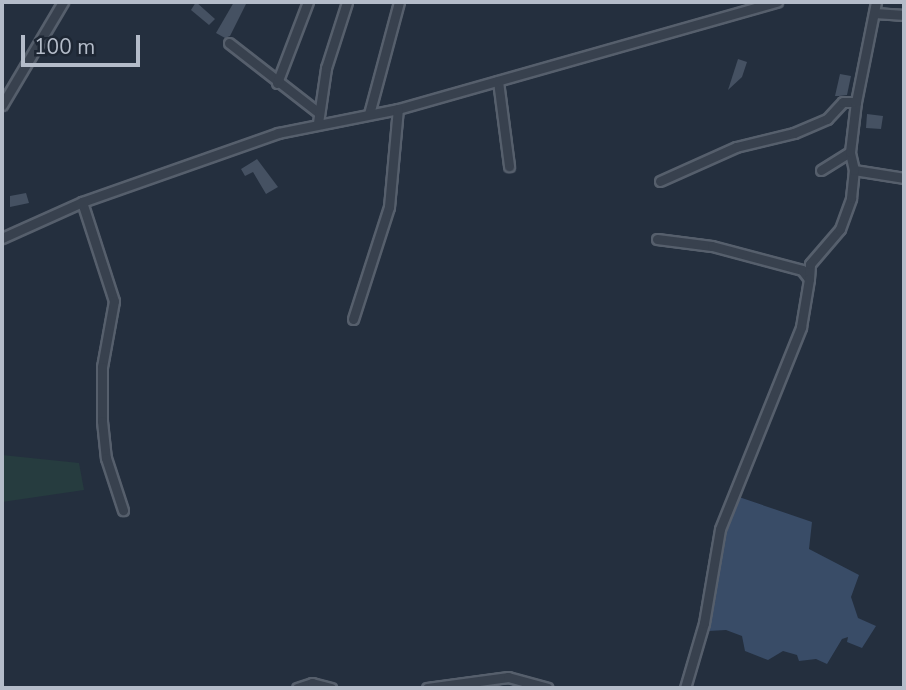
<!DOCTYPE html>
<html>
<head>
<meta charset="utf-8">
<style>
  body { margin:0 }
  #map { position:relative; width:906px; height:690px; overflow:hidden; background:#242f3e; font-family:"Nunito Sans",sans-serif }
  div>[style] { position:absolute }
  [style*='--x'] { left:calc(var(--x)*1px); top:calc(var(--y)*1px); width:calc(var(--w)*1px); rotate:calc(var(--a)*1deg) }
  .green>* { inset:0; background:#263c3f }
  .water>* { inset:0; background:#394c67 }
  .building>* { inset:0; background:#455162 }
  .roads { filter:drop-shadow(2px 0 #565f6c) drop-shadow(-2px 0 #565f6c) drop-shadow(0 2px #565f6c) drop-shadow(0 -2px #565f6c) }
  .street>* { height:9px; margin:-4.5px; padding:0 4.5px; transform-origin:4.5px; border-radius:4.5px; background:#38414e }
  span { translate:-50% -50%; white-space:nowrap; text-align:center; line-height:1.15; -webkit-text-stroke:5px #1d2633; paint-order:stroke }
  .frame { position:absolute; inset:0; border:4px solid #b4bcc9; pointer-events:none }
  .scale { position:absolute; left:21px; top:35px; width:119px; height:32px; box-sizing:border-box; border:4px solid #b4bcc9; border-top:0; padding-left:9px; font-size:21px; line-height:24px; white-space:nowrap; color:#b4bcc9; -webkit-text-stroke:5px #1d2633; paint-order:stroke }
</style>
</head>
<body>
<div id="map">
  <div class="green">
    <div style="clip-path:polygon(2px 455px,79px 463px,84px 490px,2px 502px)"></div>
  </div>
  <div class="water">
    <div style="clip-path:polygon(739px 497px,812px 522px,809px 549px,859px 575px,851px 597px,858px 618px,876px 626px,862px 648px,847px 642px,848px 637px,842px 639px,827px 664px,816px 659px,799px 661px,797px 655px,783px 651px,768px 660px,745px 651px,742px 636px,726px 630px,708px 631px,722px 532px)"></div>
  </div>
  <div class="building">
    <div style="clip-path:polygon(196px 2px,215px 19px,209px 25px,191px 10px)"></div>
    <div style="clip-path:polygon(234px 2px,247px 2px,230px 36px,225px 38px,216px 33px)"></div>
    <div style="clip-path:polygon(738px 59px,747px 62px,742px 77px,728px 90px)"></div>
    <div style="clip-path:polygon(840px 74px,851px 76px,847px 95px,839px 96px,835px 96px)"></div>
    <div style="clip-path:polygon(867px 114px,883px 116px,881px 129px,866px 128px)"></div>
    <div style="clip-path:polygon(257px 159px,278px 187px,266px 194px,253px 172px,245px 176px,241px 169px)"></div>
    <div style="clip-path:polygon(26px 193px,29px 203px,10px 207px,10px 196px)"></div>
  </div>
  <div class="roads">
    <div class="street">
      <div style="--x:875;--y:13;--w:29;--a:4"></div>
      <div style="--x:229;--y:43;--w:114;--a:37.9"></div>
      <div style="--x:498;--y:81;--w:86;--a:82.6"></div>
      <div style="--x:277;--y:83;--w:87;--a:-69.1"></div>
      <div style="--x:2;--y:105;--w:120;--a:-59.4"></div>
      <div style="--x:369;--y:114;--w:116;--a:-75"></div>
      <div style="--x:318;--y:123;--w:56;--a:-81.7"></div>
      <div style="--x:326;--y:68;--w:69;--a:-72.3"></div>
      <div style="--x:821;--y:170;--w:34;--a:-32"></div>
      <div style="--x:854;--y:170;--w:51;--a:9.1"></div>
      <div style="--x:660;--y:181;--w:83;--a:-24.1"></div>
      <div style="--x:736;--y:147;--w:60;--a:-13.6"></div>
      <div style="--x:794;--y:133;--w:36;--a:-23"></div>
      <div style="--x:827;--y:119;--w:23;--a:-47"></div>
      <div style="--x:843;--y:102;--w:13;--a:0"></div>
      <div style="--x:82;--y:202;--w:104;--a:72.1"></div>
      <div style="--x:114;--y:301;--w:67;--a:100.3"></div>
      <div style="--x:102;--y:367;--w:54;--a:90"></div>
      <div style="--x:102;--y:421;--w:37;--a:84"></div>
      <div style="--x:106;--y:458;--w:55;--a:71.9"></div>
      <div style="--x:2;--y:238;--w:88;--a:-24.2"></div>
      <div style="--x:82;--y:202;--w:208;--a:-19.4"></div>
      <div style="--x:278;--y:133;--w:122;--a:-11.3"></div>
      <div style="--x:398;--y:109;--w:394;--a:-15.8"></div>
      <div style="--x:657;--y:239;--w:55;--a:7.3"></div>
      <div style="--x:712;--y:246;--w:93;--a:14.9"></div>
      <div style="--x:802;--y:270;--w:11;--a:52"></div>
      <div style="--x:809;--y:279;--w:15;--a:-86"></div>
      <div style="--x:810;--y:264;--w:46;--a:-49.4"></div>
      <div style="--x:840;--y:229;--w:33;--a:-70"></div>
      <div style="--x:851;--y:198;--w:28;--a:-84"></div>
      <div style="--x:854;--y:170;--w:18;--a:-103"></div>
      <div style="--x:850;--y:152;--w:50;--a:-83.2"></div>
      <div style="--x:856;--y:102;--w:102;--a:-78.7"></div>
      <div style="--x:353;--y:319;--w:118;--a:-72.2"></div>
      <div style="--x:389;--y:207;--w:98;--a:-84.8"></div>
      <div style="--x:297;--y:688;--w:16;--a:-18"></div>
      <div style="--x:312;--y:683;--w:20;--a:15"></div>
      <div style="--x:427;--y:688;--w:82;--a:-7.7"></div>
      <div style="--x:508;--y:677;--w:41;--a:15.4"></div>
      <div style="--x:685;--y:688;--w:68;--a:-73.7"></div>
      <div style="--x:704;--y:623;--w:95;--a:-80.3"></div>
      <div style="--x:720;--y:529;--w:218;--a:-68.1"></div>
      <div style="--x:801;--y:327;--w:49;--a:-80.5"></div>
    </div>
  </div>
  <div class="frame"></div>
  <div class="scale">100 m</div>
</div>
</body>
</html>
